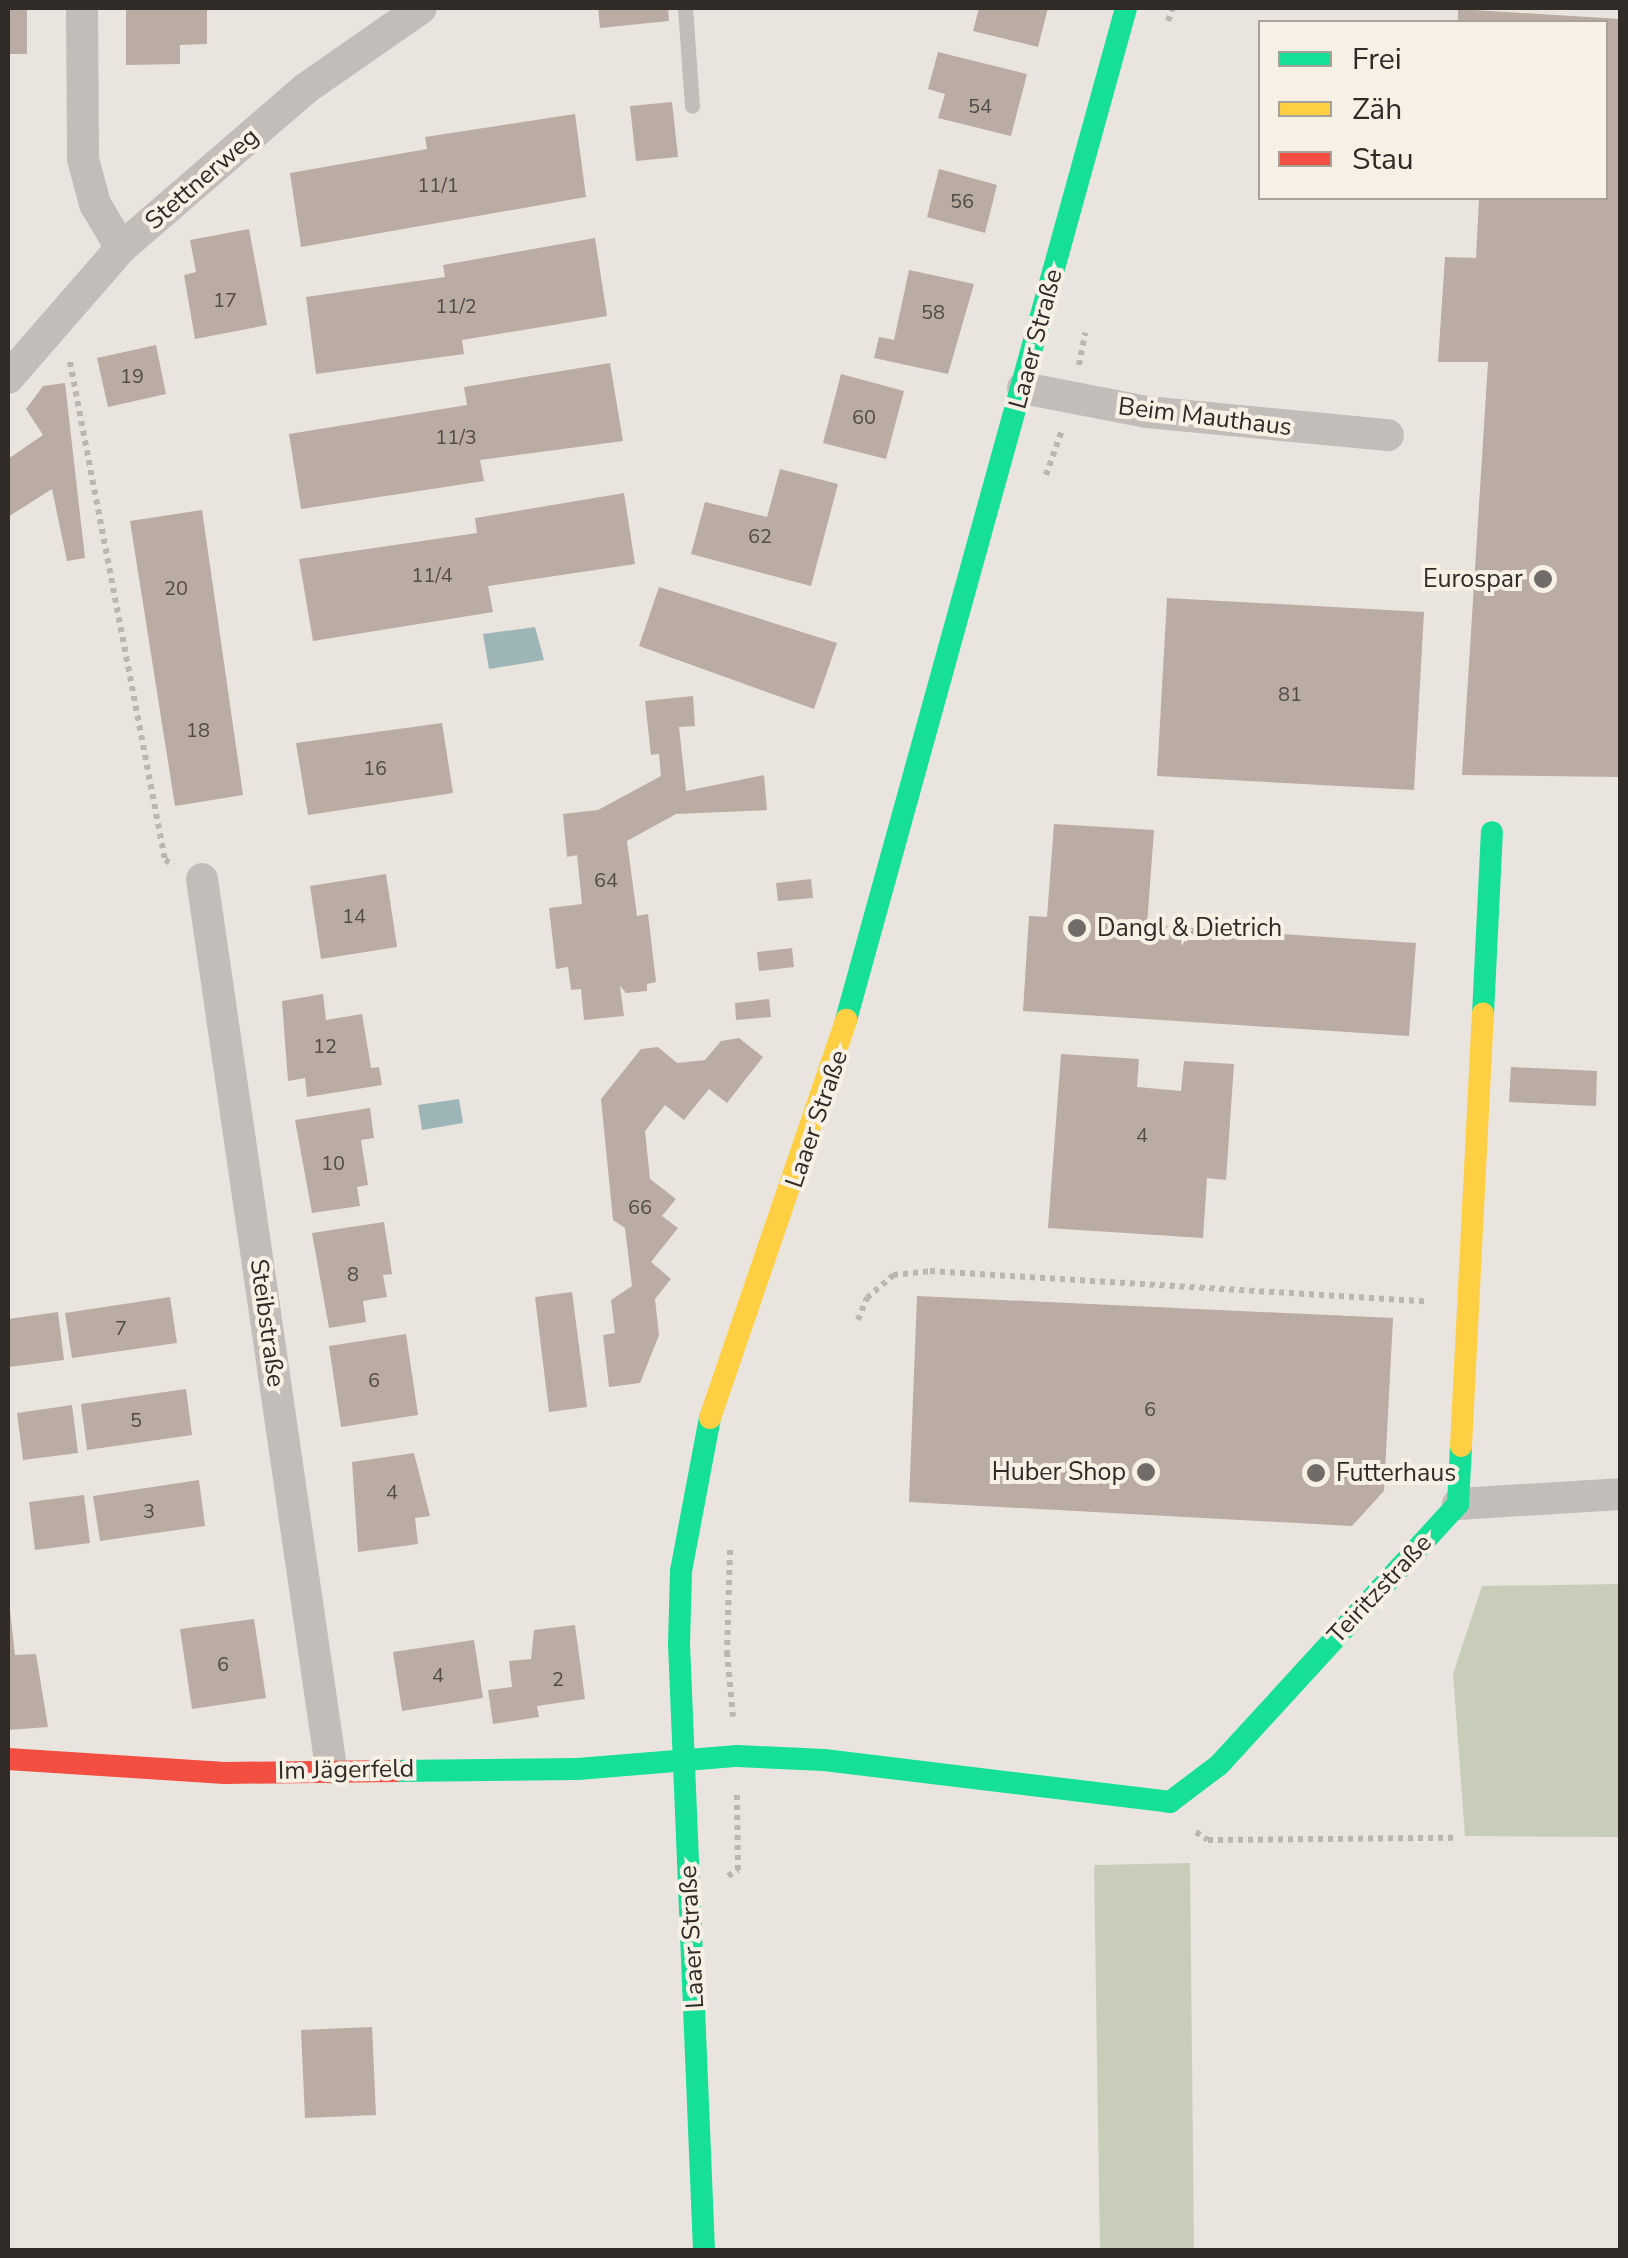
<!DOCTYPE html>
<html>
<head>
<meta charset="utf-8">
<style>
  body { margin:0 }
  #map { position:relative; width:1628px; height:2258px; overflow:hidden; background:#e9e5de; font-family:"Nunito Sans",sans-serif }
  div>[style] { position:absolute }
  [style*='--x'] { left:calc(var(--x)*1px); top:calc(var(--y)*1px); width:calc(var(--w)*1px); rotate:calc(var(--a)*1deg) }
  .green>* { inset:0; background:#c8cdba }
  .water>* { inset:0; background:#9db5b7 }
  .building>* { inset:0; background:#baaca2 }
  .path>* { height:6px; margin-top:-3px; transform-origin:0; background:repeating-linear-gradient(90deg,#bbb6b0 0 5px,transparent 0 10px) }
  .lane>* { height:15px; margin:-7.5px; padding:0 7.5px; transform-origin:7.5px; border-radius:7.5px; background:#c2bdb8 }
  .street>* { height:32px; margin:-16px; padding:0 16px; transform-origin:16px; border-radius:16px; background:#c2bdb8 }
  .fast>* { height:22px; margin:-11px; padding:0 11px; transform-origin:11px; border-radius:11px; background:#16e098 }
  .slow>* { height:22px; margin:-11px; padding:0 11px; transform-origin:11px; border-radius:11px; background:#ffcf43 }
  .jam>* { height:22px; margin:-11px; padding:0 11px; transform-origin:11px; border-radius:11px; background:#f24e42 }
  .dots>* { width:28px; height:28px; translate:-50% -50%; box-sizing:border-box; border:5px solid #f6f0e5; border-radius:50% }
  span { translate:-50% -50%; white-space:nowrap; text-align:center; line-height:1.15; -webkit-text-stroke:8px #f6f0e5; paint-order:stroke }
  .number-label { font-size:20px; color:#534b46 }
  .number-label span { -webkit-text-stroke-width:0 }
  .street-label { font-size:25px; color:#312b27 }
  .poi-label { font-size:25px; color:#312b27 }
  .right { translate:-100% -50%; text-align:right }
  .left { translate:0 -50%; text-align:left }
  .frame { position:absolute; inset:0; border:10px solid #312b27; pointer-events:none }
  .legend { position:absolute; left:1258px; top:20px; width:350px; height:180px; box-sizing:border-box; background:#f6f0e5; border:2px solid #a7a199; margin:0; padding:12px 18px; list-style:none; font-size:30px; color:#312b27 }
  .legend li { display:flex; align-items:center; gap:20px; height:50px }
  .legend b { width:50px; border:2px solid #a7a199 }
</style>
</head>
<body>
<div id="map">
  <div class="green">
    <div style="clip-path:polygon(1620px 1584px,1620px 1837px,1465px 1836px,1453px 1674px,1482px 1586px)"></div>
    <div style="clip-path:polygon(1190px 1863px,1194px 2250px,1100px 2250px,1094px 1865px)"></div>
  </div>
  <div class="water">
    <div style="clip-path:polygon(535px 627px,544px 660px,489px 669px,483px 634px)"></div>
    <div style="clip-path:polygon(459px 1099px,463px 1123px,422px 1130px,418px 1105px)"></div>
  </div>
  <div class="building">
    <div style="clip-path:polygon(8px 8px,27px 8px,27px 54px,8px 54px)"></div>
    <div style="clip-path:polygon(126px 8px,207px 8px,207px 44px,180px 45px,180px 64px,126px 65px)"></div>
    <div style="clip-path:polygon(598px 8px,668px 8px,669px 21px,600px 28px)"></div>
    <div style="clip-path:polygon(979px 8px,1048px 8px,1038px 47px,973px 31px)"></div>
    <div style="clip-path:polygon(1458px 9px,1620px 19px,1620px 777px,1462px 775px,1488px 362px,1438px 362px,1445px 257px,1476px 258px,1479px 198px,1606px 198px,1606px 22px,1458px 22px)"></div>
    <div style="clip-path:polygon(938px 52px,1027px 74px,1011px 136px,938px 118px,945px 94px,928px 89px)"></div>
    <div style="clip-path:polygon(672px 102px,678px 157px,636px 161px,630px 106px)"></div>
    <div style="clip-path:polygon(575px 114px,586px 197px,301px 247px,290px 173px,427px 149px,425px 137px)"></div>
    <div style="clip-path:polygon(939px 169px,997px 185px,985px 233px,927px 217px)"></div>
    <div style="clip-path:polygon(249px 229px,267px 325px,195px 339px,184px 275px,196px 272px,190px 240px)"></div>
    <div style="clip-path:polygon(595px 238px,607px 316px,462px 340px,464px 354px,316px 374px,306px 297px,445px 277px,443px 265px)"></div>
    <div style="clip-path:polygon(909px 270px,974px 284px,948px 374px,874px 358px,879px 337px,894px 340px)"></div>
    <div style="clip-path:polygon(156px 345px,166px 394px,108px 407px,97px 358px)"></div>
    <div style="clip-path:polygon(610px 363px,623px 441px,480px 460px,484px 481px,301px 509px,289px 434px,467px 405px,464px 387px)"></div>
    <div style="clip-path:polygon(841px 374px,904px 391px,886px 459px,823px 443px)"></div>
    <div style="clip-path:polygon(65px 383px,85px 558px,67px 561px,52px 489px,8px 517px,8px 459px,43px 435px,26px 409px,43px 386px)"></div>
    <div style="clip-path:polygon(780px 469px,838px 484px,811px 586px,691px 554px,705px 502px,767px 517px)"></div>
    <div style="clip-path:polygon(624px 493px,635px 564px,488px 586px,493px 612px,313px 641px,299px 559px,477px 533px,475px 518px)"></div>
    <div style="clip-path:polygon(202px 510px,243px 795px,175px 806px,130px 521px)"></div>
    <div style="clip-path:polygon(659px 587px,837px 643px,814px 709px,639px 646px)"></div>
    <div style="clip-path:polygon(1167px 598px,1424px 612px,1414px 790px,1157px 776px)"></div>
    <div style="clip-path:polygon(693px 696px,695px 726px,679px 727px,686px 791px,764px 775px,767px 810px,676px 814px,627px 841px,637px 916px,648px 914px,656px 982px,647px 984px,647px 991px,626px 993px,620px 986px,624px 1016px,584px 1020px,581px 989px,571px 990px,568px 967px,556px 969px,549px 908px,582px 904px,577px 855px,567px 857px,563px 814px,598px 810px,661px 776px,659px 754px,651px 755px,645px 701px)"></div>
    <div style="clip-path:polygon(442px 723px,453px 793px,308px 815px,296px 743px)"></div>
    <div style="clip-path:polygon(1054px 824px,1154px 830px,1147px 925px,1416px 943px,1409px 1036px,1023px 1011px,1029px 916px,1047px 917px)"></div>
    <div style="clip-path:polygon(386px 874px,397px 947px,321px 959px,310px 886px)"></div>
    <div style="clip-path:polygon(811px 879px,813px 898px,778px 901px,776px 883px)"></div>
    <div style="clip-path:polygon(792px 948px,794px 967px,759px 971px,757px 952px)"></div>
    <div style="clip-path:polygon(323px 994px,326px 1020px,362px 1014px,371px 1068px,379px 1067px,382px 1085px,307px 1097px,305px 1078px,288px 1081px,282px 1001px)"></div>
    <div style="clip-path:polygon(769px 999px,771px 1017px,736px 1020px,735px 1003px)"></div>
    <div style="clip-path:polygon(739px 1038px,763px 1057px,727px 1103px,709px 1089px,684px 1120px,665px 1105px,645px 1131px,650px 1179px,676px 1199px,662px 1216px,678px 1228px,651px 1262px,671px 1279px,655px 1299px,659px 1335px,640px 1383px,609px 1387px,603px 1335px,615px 1333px,611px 1300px,632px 1286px,625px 1228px,613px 1220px,601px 1099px,641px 1049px,658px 1047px,677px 1063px,705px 1060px,721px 1041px)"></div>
    <div style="clip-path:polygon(1061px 1054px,1139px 1059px,1137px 1087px,1181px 1091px,1184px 1061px,1234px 1064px,1226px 1180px,1207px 1178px,1203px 1238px,1048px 1228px)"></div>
    <div style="clip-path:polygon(1511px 1067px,1597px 1071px,1596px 1106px,1509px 1102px)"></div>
    <div style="clip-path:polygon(370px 1108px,374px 1138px,361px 1140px,368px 1185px,357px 1187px,360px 1206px,312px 1213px,295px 1120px)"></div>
    <div style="clip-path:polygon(384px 1222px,392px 1274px,383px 1275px,387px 1297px,363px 1301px,366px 1322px,329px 1328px,312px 1233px)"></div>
    <div style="clip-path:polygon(572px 1292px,587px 1407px,549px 1412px,535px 1297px)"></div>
    <div style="clip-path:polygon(917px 1296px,1393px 1318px,1384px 1491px,1352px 1526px,909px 1502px)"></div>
    <div style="clip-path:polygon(170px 1297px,177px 1343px,72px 1358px,65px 1313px)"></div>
    <div style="clip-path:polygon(58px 1312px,64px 1360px,9px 1367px,8px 1319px)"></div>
    <div style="clip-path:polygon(406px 1334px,418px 1415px,341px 1427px,329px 1346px)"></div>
    <div style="clip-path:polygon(186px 1389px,192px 1435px,87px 1450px,81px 1404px)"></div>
    <div style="clip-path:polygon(72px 1405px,78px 1453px,23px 1460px,17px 1413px)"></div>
    <div style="clip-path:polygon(414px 1453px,430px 1516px,415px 1518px,418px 1544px,358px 1552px,352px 1462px)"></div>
    <div style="clip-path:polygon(199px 1480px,205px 1526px,100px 1541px,93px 1496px)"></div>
    <div style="clip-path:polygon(84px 1495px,90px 1543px,35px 1550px,29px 1502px)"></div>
    <div style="clip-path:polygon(8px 1592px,15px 1655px,36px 1654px,48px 1727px,8px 1730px)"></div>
    <div style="clip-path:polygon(254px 1619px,266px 1698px,192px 1709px,180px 1629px)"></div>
    <div style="clip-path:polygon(575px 1625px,585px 1699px,537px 1706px,539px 1717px,493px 1724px,488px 1690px,512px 1687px,509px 1661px,531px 1659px,534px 1630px)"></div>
    <div style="clip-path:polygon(474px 1640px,483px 1698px,402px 1711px,393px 1652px)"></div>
    <div style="clip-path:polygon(372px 2027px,376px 2115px,305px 2118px,301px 2030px)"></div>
  </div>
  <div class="path">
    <div style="--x:1168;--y:21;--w:14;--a:-69"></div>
    <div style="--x:70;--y:362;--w:507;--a:79.2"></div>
    <div style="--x:165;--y:860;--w:10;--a:29"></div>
    <div style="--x:1079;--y:365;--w:33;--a:-79"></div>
    <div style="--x:1046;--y:475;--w:48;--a:-70.4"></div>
    <div style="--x:858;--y:1320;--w:24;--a:-68"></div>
    <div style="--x:867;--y:1298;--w:35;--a:-41"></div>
    <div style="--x:893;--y:1275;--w:37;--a:-6"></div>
    <div style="--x:930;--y:1271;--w:498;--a:3.5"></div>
    <div style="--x:730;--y:1550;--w:102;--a:91.7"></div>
    <div style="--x:727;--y:1652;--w:65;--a:84.7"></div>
    <div style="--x:1196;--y:1832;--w:14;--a:34"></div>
    <div style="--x:1208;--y:1840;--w:247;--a:-0.5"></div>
    <div style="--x:728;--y:1876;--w:12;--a:-31"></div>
    <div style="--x:738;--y:1870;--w:76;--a:-90.8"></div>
  </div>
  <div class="lane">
    <div style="--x:685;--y:8;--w:98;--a:85.9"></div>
  </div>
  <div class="street">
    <div style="--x:82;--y:8;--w:151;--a:89.6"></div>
    <div style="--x:83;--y:159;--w:47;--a:75.1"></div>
    <div style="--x:95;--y:204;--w:51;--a:59.4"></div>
    <div style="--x:8;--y:378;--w:172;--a:-49"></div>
    <div style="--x:121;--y:248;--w:243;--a:-40.8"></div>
    <div style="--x:305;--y:89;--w:141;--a:-34.9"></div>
    <div style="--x:1023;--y:388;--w:126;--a:11"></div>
    <div style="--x:1147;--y:412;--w:242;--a:5.5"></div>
    <div style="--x:202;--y:879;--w:898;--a:81.74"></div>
    <div style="--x:1458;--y:1504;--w:162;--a:-3.5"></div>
  </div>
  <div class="fast">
    <div style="--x:1483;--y:1014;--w:182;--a:-87.2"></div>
    <div style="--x:846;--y:1020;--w:1050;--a:-74.53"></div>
    <div style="--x:396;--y:1771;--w:182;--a:-0.6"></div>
    <div style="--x:578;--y:1769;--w:160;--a:-4.7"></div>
    <div style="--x:737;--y:1756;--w:87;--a:2.6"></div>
    <div style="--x:824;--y:1760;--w:349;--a:6.9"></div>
    <div style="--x:1170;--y:1802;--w:61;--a:-37.1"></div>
    <div style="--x:1219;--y:1765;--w:354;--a:-47.5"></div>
    <div style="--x:1458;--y:1504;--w:58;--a:-87"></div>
    <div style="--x:704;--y:2250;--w:607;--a:-92.36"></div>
    <div style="--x:679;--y:1644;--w:73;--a:-88.4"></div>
    <div style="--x:681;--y:1571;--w:156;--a:-79.3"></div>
  </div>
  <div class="slow">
    <div style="--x:710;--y:1418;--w:421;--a:-71.1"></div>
    <div style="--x:1461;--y:1446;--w:433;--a:-87.1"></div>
  </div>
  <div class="jam">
    <div style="--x:8;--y:1759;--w:217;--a:3.7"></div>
    <div style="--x:225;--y:1773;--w:171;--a:-0.7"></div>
  </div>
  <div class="dots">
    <div style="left:1543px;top:579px;background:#716c67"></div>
    <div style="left:1077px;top:928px;background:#716c67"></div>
    <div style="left:1146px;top:1472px;background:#716c67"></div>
    <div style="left:1316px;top:1473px;background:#716c67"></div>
  </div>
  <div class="number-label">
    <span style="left:980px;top:106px">54</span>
    <span style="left:438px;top:185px">11/1</span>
    <span style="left:962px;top:201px">56</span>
    <span style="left:225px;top:300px">17</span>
    <span style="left:456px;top:306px">11/2</span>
    <span style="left:933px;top:312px">58</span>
    <span style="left:132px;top:376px">19</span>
    <span style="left:864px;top:417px">60</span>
    <span style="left:456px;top:437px">11/3</span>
    <span style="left:760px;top:536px">62</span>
    <span style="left:432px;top:575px">11/4</span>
    <span style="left:176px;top:588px">20</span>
    <span style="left:1290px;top:694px">81</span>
    <span style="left:198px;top:730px">18</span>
    <span style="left:375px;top:768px">16</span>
    <span style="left:606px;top:880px">64</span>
    <span style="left:354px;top:916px">14</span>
    <span style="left:325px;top:1046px">12</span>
    <span style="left:1142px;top:1135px">4</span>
    <span style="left:333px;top:1163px">10</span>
    <span style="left:640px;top:1207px">66</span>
    <span style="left:353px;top:1274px">8</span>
    <span style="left:121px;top:1328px">7</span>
    <span style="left:374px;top:1380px">6</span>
    <span style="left:1150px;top:1409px">6</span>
    <span style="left:136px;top:1420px">5</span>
    <span style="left:392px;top:1492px">4</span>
    <span style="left:149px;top:1511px">3</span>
    <span style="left:223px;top:1664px">6</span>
    <span style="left:438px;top:1675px">4</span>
    <span style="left:558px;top:1679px">2</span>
  </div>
  <div class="street-label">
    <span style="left:202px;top:179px;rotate:-41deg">Stettnerweg</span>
    <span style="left:1036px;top:339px;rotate:-75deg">Laaer Straße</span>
    <span style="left:1205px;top:417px;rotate:7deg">Beim Mauthaus</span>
    <span style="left:817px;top:1119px;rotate:-71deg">Laaer Straße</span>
    <span style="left:267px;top:1323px;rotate:82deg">Steibstraße</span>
    <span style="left:1380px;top:1589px;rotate:-47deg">Teiritzstraße</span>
    <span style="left:346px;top:1770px;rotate:-1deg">Im Jägerfeld</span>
    <span style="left:692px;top:1937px;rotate:-93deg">Laaer Straße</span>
  </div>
  <div class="poi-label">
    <span class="right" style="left:1523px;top:579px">Eurospar</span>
    <span class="left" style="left:1097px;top:928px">Dangl &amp; Dietrich</span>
    <span class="right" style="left:1126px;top:1472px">Huber Shop</span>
    <span class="left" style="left:1336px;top:1473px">Futterhaus</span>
  </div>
  <div class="frame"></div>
  <ul class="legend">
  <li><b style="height:12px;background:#16e098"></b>Frei</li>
  <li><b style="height:12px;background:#ffcf43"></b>Zäh</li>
  <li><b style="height:12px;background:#f24e42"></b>Stau</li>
  </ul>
</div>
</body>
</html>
